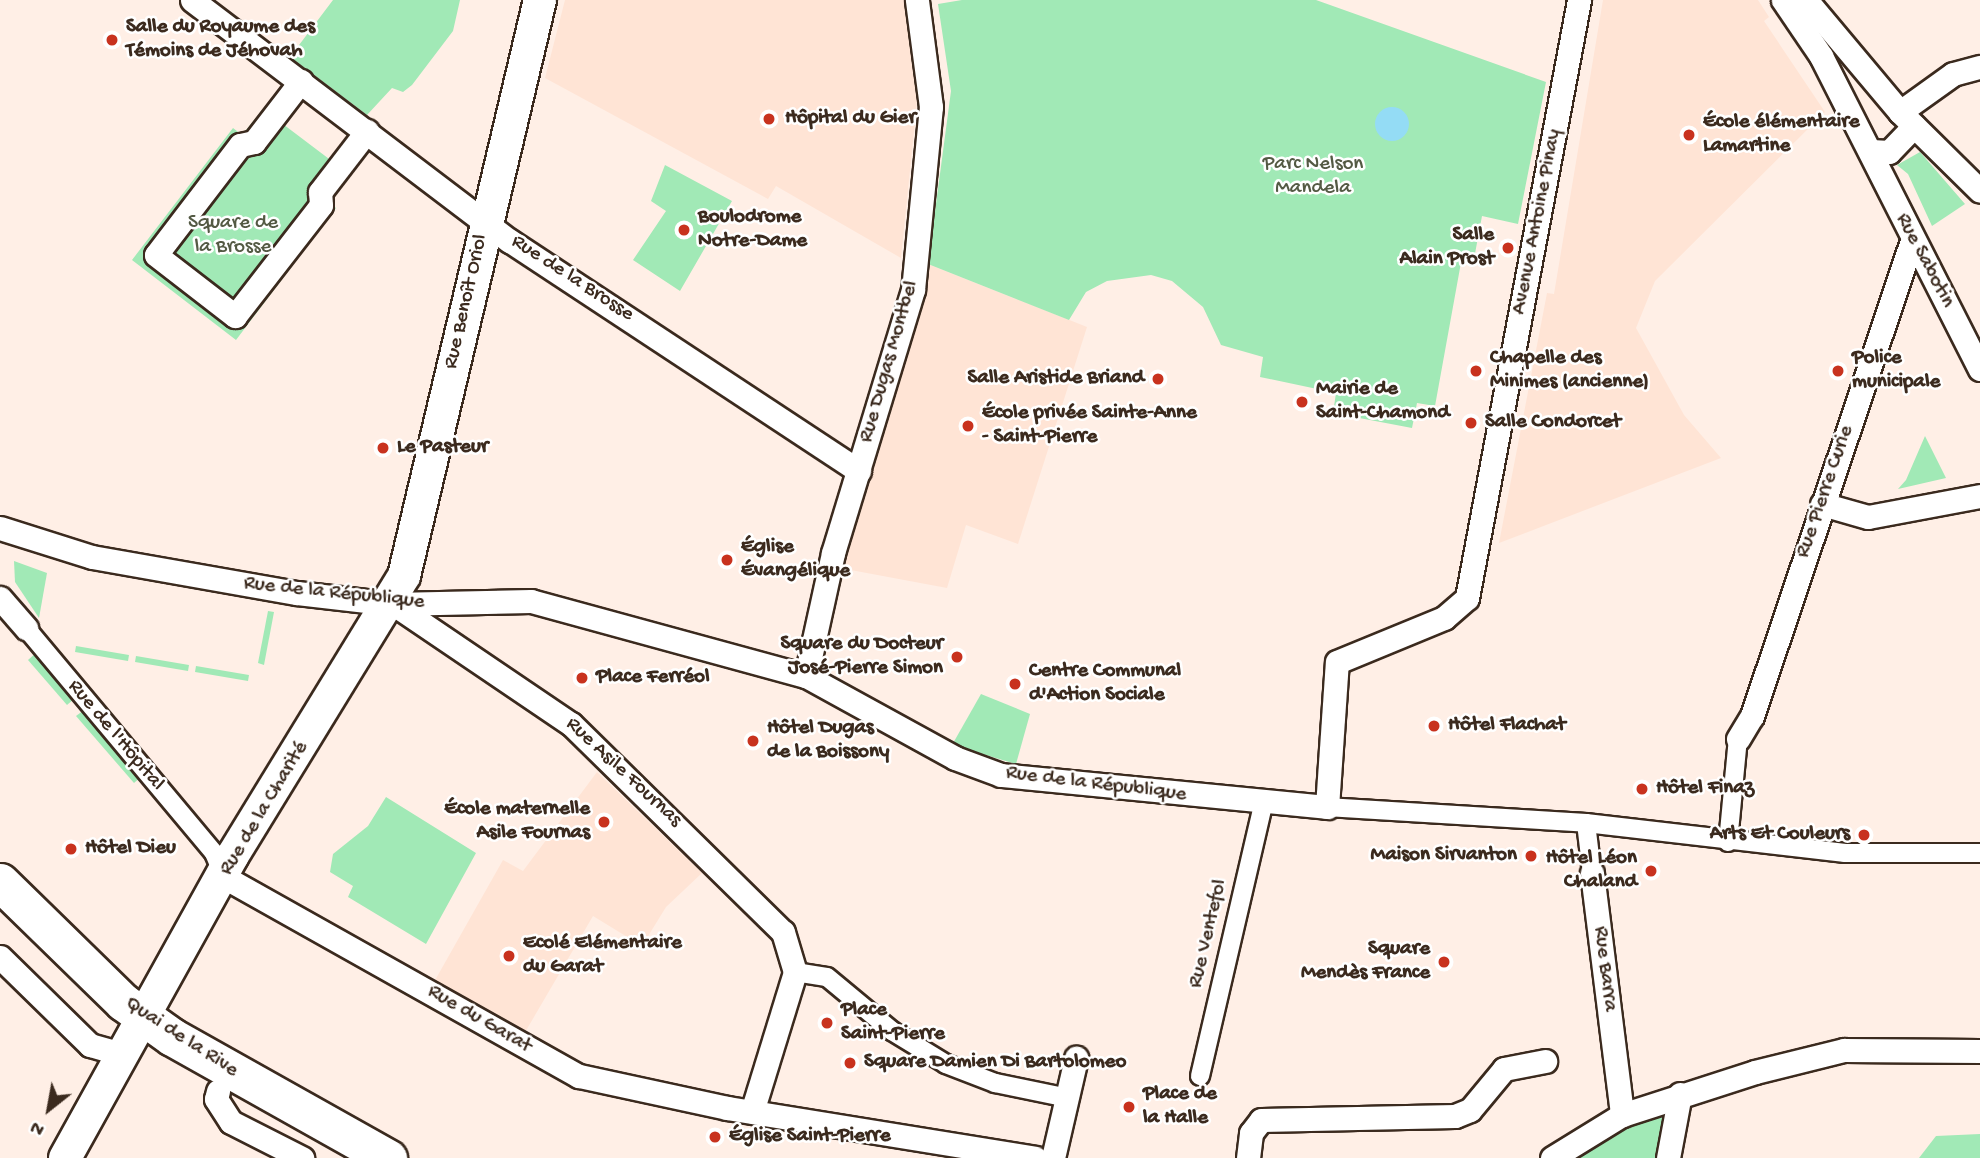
<!DOCTYPE html>
<html>
<head>
<meta charset="utf-8">
<style>
  body { margin:0 }
  #map { position:relative; width:1980px; height:1158px; overflow:hidden; background:#ffefe6; font-family:"Gochi Hand",sans-serif }
  div>[style] { position:absolute }
  [style*='--x'] { left:calc(var(--x)*1px); top:calc(var(--y)*1px); width:calc(var(--w)*1px); rotate:calc(var(--a)*1deg) }
  .built>* { inset:0; background:#ffe4d5 }
  .green>* { inset:0; background:#a1e9b6 }
  .water>* { inset:0; background:#94dcf5 }
  .round { border-radius:50% }
  .roads { filter:drop-shadow(2px 0 #3b2a1e) drop-shadow(-2px 0 #3b2a1e) drop-shadow(0 2px #3b2a1e) drop-shadow(0 -2px #3b2a1e) }
  .pedestrian>* { height:18px; margin:-9px; padding:0 9px; transform-origin:9px; border-radius:9px; background:#fff }
  .minor>* { height:23px; margin:-11.5px; padding:0 11.5px; transform-origin:11.5px; border-radius:11.5px; background:#fff }
  .secondary>* { height:32px; margin:-16px; padding:0 16px; transform-origin:16px; border-radius:16px; background:#fff }
  .primary>* { height:37px; margin:-18.5px; padding:0 18.5px; transform-origin:18.5px; border-radius:18.5px; background:#fff }
  .dots>* { width:19px; height:19px; translate:-50% -50%; box-sizing:border-box; border:4px solid #fff; border-radius:50% }
  span { translate:-50% -50%; white-space:nowrap; text-align:center; line-height:1.15; -webkit-text-stroke:5px #fff; paint-order:stroke }
  .poi-label { font-size:21px; color:#3b2a1e; font-weight:700 }
  .left { translate:0 -50%; text-align:left }
  .right { translate:-100% -50%; text-align:right }
  .park-label { font-size:21px; color:#545a44 }
  .street-label { font-size:21px; color:#3b2a1e }
  .north { position:absolute; left:14px; top:1074px; width:70px; height:70px; -webkit-text-stroke:5px #fff; paint-order:stroke; rotate:211deg; font-size:19px; font-weight:700; line-height:28px; text-align:center; color:#3b2a1e }
  .north::after { content:''; display:block; margin:auto; width:24px; height:32px; background:#3b2a1e; clip-path:polygon(50% 0,100% 100%,50% 72%,0 100%) }
</style>
</head>
<body>
<div id="map">
  <div class="built">
    <div style="clip-path:polygon(565px 0,905px 0,917px 102px,901px 258px,776px 186px,768px 199px,545px 78px)"></div>
    <div style="clip-path:polygon(1603px 0,1758px 0,1769px 17px,1764px 21px,1825px 112px,1655px 281px,1636px 328px,1684px 415px,1721px 458px,1499px 543px,1547px 293px,1554px 294px)"></div>
    <div style="clip-path:polygon(928px 264px,1087px 327px,1018px 544px,966px 525px,947px 588px,840px 568px)"></div>
    <div style="clip-path:polygon(597px 772px,702px 873px,666px 907px,642px 946px,593px 916px,524px 1034px,434px 982px,503px 860px,523px 871px)"></div>
  </div>
  <div class="green">
    <div style="clip-path:polygon(333px 0,460px 0,453px 31px,412px 85px,403px 92px,392px 88px,367px 115px,290px 57px)"></div>
    <div style="clip-path:polygon(962px 0,1316px 0,1546px 82px,1518px 224px,1482px 216px,1474px 259px,1462px 257px,1435px 406px,1417px 403px,1412px 428px,1333px 413px,1336px 393px,1260px 377px,1263px 357px,1221px 345px,1203px 307px,1172px 281px,1151px 275px,1107px 281px,1086px 292px,1069px 320px,928px 264px,951px 91px,938px 4px)"></div>
    <div style="clip-path:polygon(263px 109px,349px 174px,329px 202px,336px 208px,236px 340px,132px 260px,233px 128px,242px 135px)"></div>
    <div style="clip-path:polygon(1920px 152px,1965px 204px,1932px 226px,1908px 174px,1897px 165px)"></div>
    <div style="clip-path:polygon(665px 165px,732px 201px,680px 291px,633px 260px,666px 211px,651px 201px)"></div>
    <div style="clip-path:polygon(1925px 436px,1946px 478px,1898px 489px,1906px 480px)"></div>
    <div style="clip-path:polygon(14px 561px,47px 573px,39px 618px,15px 582px)"></div>
    <div style="clip-path:polygon(268px 611px,274px 612px,264px 665px,258px 663px)"></div>
    <div style="clip-path:polygon(76px 646px,129px 655px,128px 661px,75px 652px)"></div>
    <div style="clip-path:polygon(36px 653px,75px 698px,67px 705px,28px 660px)"></div>
    <div style="clip-path:polygon(136px 656px,189px 665px,188px 671px,135px 662px)"></div>
    <div style="clip-path:polygon(196px 666px,249px 675px,248px 681px,195px 672px)"></div>
    <div style="clip-path:polygon(981px 694px,1030px 714px,1016px 764px,952px 745px)"></div>
    <div style="clip-path:polygon(84px 710px,142px 776px,134px 783px,76px 716px)"></div>
    <div style="clip-path:polygon(386px 797px,476px 853px,426px 944px,348px 897px,353px 886px,330px 872px,333px 854px,368px 826px)"></div>
    <div style="clip-path:polygon(1680px 1094px,1668px 1158px,1552px 1158px)"></div>
    <div style="clip-path:polygon(1980px 1134px,1980px 1158px,1919px 1158px,1936px 1136px)"></div>
  </div>
  <div class="water">
    <div class="round" style="left:1375px;top:107px;width:34px;height:34px"></div>
  </div>
  <div class="roads">
    <div class="pedestrian">
      <div style="--x:26;--y:628;--w:293;--a:50.1"></div>
      <div style="--x:214;--y:853;--w:26;--a:67"></div>
      <div style="--x:1327;--y:807;--w:259;--a:3.5"></div>
      <div style="--x:1586;--y:823;--w:261;--a:6.6"></div>
      <div style="--x:1845;--y:853;--w:135;--a:0"></div>
      <div style="--x:1586;--y:823;--w:50;--a:83.2"></div>
      <div style="--x:1728;--y:842;--w:103;--a:-84.5"></div>
      <div style="--x:795;--y:972;--w:32;--a:9"></div>
      <div style="--x:827;--y:977;--w:85;--a:39.7"></div>
      <div style="--x:892;--y:1031;--w:63;--a:31.4"></div>
      <div style="--x:946;--y:1064;--w:53;--a:21.2"></div>
      <div style="--x:995;--y:1083;--w:75;--a:11.6"></div>
      <div style="--x:1200;--y:1076;--w:281;--a:-76.9"></div>
    </div>
    <div class="minor">
      <div style="--x:192;--y:0;--w:399;--a:37.2"></div>
      <div style="--x:510;--y:241;--w:418;--a:33.4"></div>
      <div style="--x:1783;--y:0;--w:68;--a:55.8"></div>
      <div style="--x:1821;--y:56;--w:351;--a:63.1"></div>
      <div style="--x:1806;--y:0;--w:146;--a:50"></div>
      <div style="--x:1900;--y:112;--w:112;--a:44.6"></div>
      <div style="--x:301;--y:81;--w:77;--a:127.6"></div>
      <div style="--x:254;--y:142;--w:14;--a:168"></div>
      <div style="--x:240;--y:145;--w:138;--a:127.4"></div>
      <div style="--x:156;--y:255;--w:100;--a:37.7"></div>
      <div style="--x:235;--y:316;--w:140;--a:-52.2"></div>
      <div style="--x:321;--y:205;--w:13;--a:-94"></div>
      <div style="--x:320;--y:192;--w:77;--a:-52.4"></div>
      <div style="--x:1900;--y:112;--w:65;--a:-35.6"></div>
      <div style="--x:1953;--y:74;--w:28;--a:-15"></div>
      <div style="--x:1871;--y:151;--w:18;--a:3"></div>
      <div style="--x:1889;--y:152;--w:36;--a:-46"></div>
      <div style="--x:1822;--y:504;--w:48;--a:15.8"></div>
      <div style="--x:1868;--y:517;--w:114;--a:-10.6"></div>
      <div style="--x:0;--y:528;--w:96;--a:17.5"></div>
      <div style="--x:92;--y:557;--w:208;--a:10"></div>
      <div style="--x:297;--y:593;--w:96;--a:6.6"></div>
      <div style="--x:392;--y:604;--w:139;--a:-1.2"></div>
      <div style="--x:531;--y:601;--w:285;--a:15.3"></div>
      <div style="--x:806;--y:676;--w:170;--a:28.8"></div>
      <div style="--x:955;--y:758;--w:49;--a:20.3"></div>
      <div style="--x:1001;--y:775;--w:328;--a:5.6"></div>
      <div style="--x:1327;--y:807;--w:145;--a:-86.1"></div>
      <div style="--x:1337;--y:662;--w:116;--a:-22.4"></div>
      <div style="--x:1444;--y:618;--w:30;--a:-41"></div>
      <div style="--x:1467;--y:598;--w:608;--a:-79.39"></div>
      <div style="--x:0;--y:598;--w:40;--a:49"></div>
      <div style="--x:398;--y:607;--w:209;--a:34.1"></div>
      <div style="--x:571;--y:724;--w:297;--a:44.5"></div>
      <div style="--x:783;--y:932;--w:42;--a:73.3"></div>
      <div style="--x:795;--y:972;--w:146;--a:107.1"></div>
      <div style="--x:806;--y:676;--w:126;--a:-77.6"></div>
      <div style="--x:833;--y:553;--w:275;--a:-73.1"></div>
      <div style="--x:913;--y:290;--w:184;--a:-84.4"></div>
      <div style="--x:931;--y:107;--w:108;--a:-97.5"></div>
      <div style="--x:1738;--y:739;--w:27;--a:-59"></div>
      <div style="--x:1752;--y:716;--w:499;--a:-71.4"></div>
      <div style="--x:1592;--y:873;--w:244;--a:82.9"></div>
      <div style="--x:224;--y:877;--w:407;--a:29.3"></div>
      <div style="--x:579;--y:1076;--w:151;--a:12.2"></div>
      <div style="--x:727;--y:1108;--w:312;--a:9.2"></div>
      <div style="--x:0;--y:957;--w:126;--a:44.4"></div>
      <div style="--x:90;--y:1045;--w:36;--a:16"></div>
      <div style="--x:218;--y:1091;--w:8;--a:104"></div>
      <div style="--x:216;--y:1099;--w:27;--a:57"></div>
      <div style="--x:231;--y:1122;--w:80;--a:26.9"></div>
      <div style="--x:1053;--y:1158;--w:103;--a:-77"></div>
      <div style="--x:1248;--y:1158;--w:25;--a:-83"></div>
      <div style="--x:1251;--y:1133;--w:16;--a:-52"></div>
      <div style="--x:1261;--y:1120;--w:194;--a:-1.2"></div>
      <div style="--x:1455;--y:1116;--w:16;--a:-22"></div>
      <div style="--x:1470;--y:1110;--w:53;--a:-50.3"></div>
      <div style="--x:1504;--y:1069;--w:42;--a:-11"></div>
      <div style="--x:1552;--y:1158;--w:82;--a:-31.6"></div>
      <div style="--x:1622;--y:1115;--w:140;--a:-17.9"></div>
      <div style="--x:1755;--y:1072;--w:92;--a:-13.9"></div>
      <div style="--x:1844;--y:1050;--w:136;--a:0.4"></div>
      <div style="--x:1668;--y:1158;--w:65;--a:-79.4"></div>
    </div>
    <div class="secondary">
      <div style="--x:65;--y:1158;--w:346;--a:-61"></div>
      <div style="--x:233;--y:855;--w:327;--a:-58.5"></div>
      <div style="--x:404;--y:576;--w:592;--a:-76.72"></div>
    </div>
    <div class="primary">
      <div style="--x:0;--y:882;--w:172;--a:44.3"></div>
      <div style="--x:123;--y:1002;--w:60;--a:35.5"></div>
      <div style="--x:172;--y:1037;--w:248;--a:29.3"></div>
    </div>
  </div>
  <div class="dots">
    <div style="left:112px;top:40px;background:#c8321e"></div>
    <div style="left:769px;top:119px;background:#c8321e"></div>
    <div style="left:1689px;top:135px;background:#c8321e"></div>
    <div style="left:684px;top:230px;background:#c8321e"></div>
    <div style="left:1508px;top:248px;background:#c8321e"></div>
    <div style="left:1476px;top:371px;background:#c8321e"></div>
    <div style="left:1838px;top:371px;background:#c8321e"></div>
    <div style="left:1158px;top:379px;background:#c8321e"></div>
    <div style="left:1302px;top:402px;background:#c8321e"></div>
    <div style="left:1471px;top:423px;background:#c8321e"></div>
    <div style="left:968px;top:426px;background:#c8321e"></div>
    <div style="left:383px;top:448px;background:#c8321e"></div>
    <div style="left:727px;top:560px;background:#c8321e"></div>
    <div style="left:957px;top:657px;background:#c8321e"></div>
    <div style="left:582px;top:678px;background:#c8321e"></div>
    <div style="left:1015px;top:684px;background:#c8321e"></div>
    <div style="left:1434px;top:726px;background:#c8321e"></div>
    <div style="left:753px;top:741px;background:#c8321e"></div>
    <div style="left:1642px;top:789px;background:#c8321e"></div>
    <div style="left:604px;top:822px;background:#c8321e"></div>
    <div style="left:1864px;top:835px;background:#c8321e"></div>
    <div style="left:71px;top:849px;background:#c8321e"></div>
    <div style="left:1531px;top:856px;background:#c8321e"></div>
    <div style="left:1651px;top:871px;background:#c8321e"></div>
    <div style="left:509px;top:956px;background:#c8321e"></div>
    <div style="left:1444px;top:962px;background:#c8321e"></div>
    <div style="left:827px;top:1023px;background:#c8321e"></div>
    <div style="left:850px;top:1063px;background:#c8321e"></div>
    <div style="left:1129px;top:1107px;background:#c8321e"></div>
    <div style="left:715px;top:1137px;background:#c8321e"></div>
  </div>
  <div class="poi-label">
    <span class="left" style="left:126px;top:40px">Salle du Royaume des<br>Témoins de Jéhovah</span>
    <span class="left" style="left:785px;top:119px">Hôpital du Gier</span>
    <span class="left" style="left:1703px;top:135px">École élémentaire<br>Lamartine</span>
    <span class="left" style="left:698px;top:230px">Boulodrome<br>Notre-Dame</span>
    <span class="right" style="left:1494px;top:248px">Salle<br>Alain Prost</span>
    <span class="left" style="left:1490px;top:371px">Chapelle des<br>Minimes (ancienne)</span>
    <span class="left" style="left:1852px;top:371px">Police<br>municipale</span>
    <span class="right" style="left:1144px;top:379px">Salle Aristide Briand</span>
    <span class="left" style="left:1316px;top:402px">Mairie de<br>Saint-Chamond</span>
    <span class="left" style="left:982px;top:426px">École privée Sainte-Anne<br>- Saint-Pierre</span>
    <span class="left" style="left:1485px;top:423px">Salle Condorcet</span>
    <span class="left" style="left:397px;top:448px">Le Pasteur</span>
    <span class="left" style="left:741px;top:560px">Église<br>Évangélique</span>
    <span class="right" style="left:943px;top:657px">Square du Docteur<br>José-Pierre Simon</span>
    <span class="left" style="left:1029px;top:684px">Centre Communal<br>d'Action Sociale</span>
    <span class="left" style="left:596px;top:678px">Place Ferréol</span>
    <span class="left" style="left:1448px;top:726px">Hôtel Flachat</span>
    <span class="left" style="left:767px;top:741px">Hôtel Dugas<br>de la Boissony</span>
    <span class="left" style="left:1656px;top:789px">Hôtel Finaz</span>
    <span class="right" style="left:590px;top:822px">École maternelle<br>Asile Fournas</span>
    <span class="right" style="left:1850px;top:835px">Arts Et Couleurs</span>
    <span class="left" style="left:85px;top:849px">Hôtel Dieu</span>
    <span class="right" style="left:1517px;top:856px">Maison Sirvanton</span>
    <span class="right" style="left:1637px;top:871px">Hôtel Léon<br>Chaland</span>
    <span class="left" style="left:523px;top:956px">Ecolé Elémentaire<br>du Garat</span>
    <span class="right" style="left:1430px;top:962px">Square<br>Mendès France</span>
    <span class="left" style="left:841px;top:1023px">Place<br>Saint-Pierre</span>
    <span class="left" style="left:864px;top:1063px">Square Damien Di Bartolomeo</span>
    <span class="left" style="left:1143px;top:1107px">Place de<br>la Halle</span>
    <span class="left" style="left:729px;top:1137px">Église Saint-Pierre</span>
  </div>
  <div class="park-label">
    <span style="left:1313px;top:177px">Parc Nelson<br>Mandela</span>
    <span style="left:233px;top:236px">Square de<br>la Brosse</span>
  </div>
  <div class="street-label">
    <span style="left:1538px;top:222px;rotate:-79deg">Avenue Antoine Pinay</span>
    <span style="left:1924px;top:261px;rotate:62deg">Rue Sabotin</span>
    <span style="left:572px;top:279px;rotate:33deg">Rue de la Brosse</span>
    <span style="left:467px;top:302px;rotate:-77deg">Rue Benoît Oriol</span>
    <span style="left:890px;top:362px;rotate:-74deg">Rue Dugas Montbel</span>
    <span style="left:1826px;top:492px;rotate:-71deg">Rue Pierre Curie</span>
    <span style="left:334px;top:594px;rotate:6deg">Rue de la République</span>
    <span style="left:115px;top:736px;rotate:50deg">Rue de l'Hôpital</span>
    <span style="left:623px;top:773px;rotate:43deg">Rue Asile Fournas</span>
    <span style="left:1096px;top:785px;rotate:7deg">Rue de la République</span>
    <span style="left:265px;top:809px;rotate:-59deg">Rue de la Charité</span>
    <span style="left:1209px;top:934px;rotate:-77deg">Rue Ventefol</span>
    <span style="left:1604px;top:969px;rotate:83deg">Rue Barra</span>
    <span style="left:479px;top:1020px;rotate:30deg">Rue du Garat</span>
    <span style="left:181px;top:1038px;rotate:33deg">Quai de la Rive</span>
  </div>
  <div class="north">N</div>
</div>
</body>
</html>
